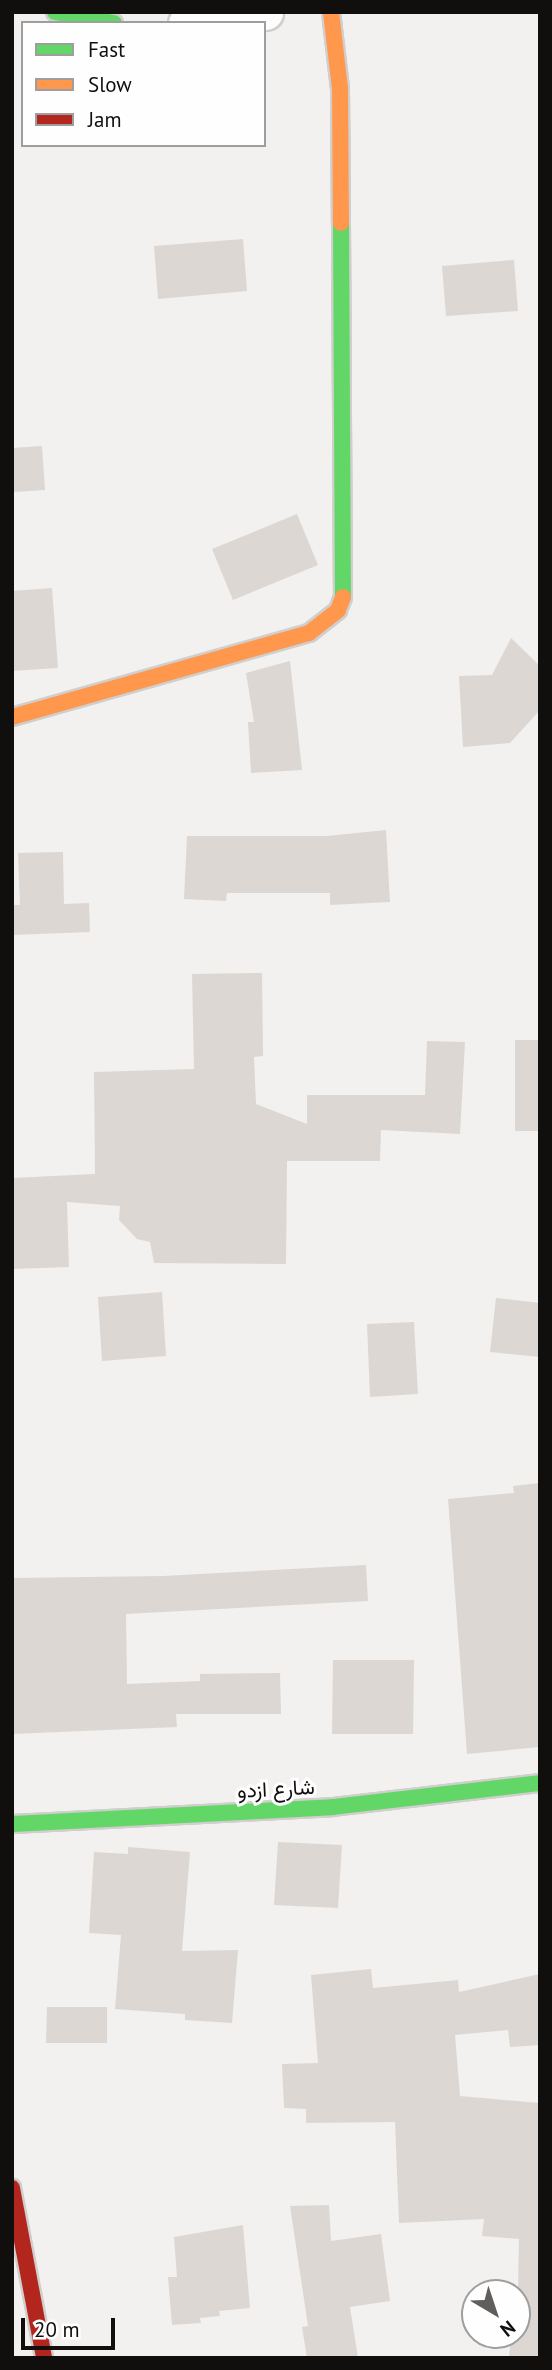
<!DOCTYPE html>
<html>
<head>
<meta charset="utf-8">
<style>
  body { margin:0 }
  #map { position:relative; width:552px; height:2370px; overflow:hidden; background:#f2f1ef; font-family:"PT Sans",Vazirmatn,sans-serif }
  div>[style] { position:absolute }
  [style*='--x'] { left:calc(var(--x)*1px); top:calc(var(--y)*1px); width:calc(var(--w)*1px); rotate:calc(var(--a)*1deg) }
  .building>* { inset:0; background:#dcd7d2 }
  .roads { filter:drop-shadow(2px 0 #d0cfce) drop-shadow(-2px 0 #d0cfce) drop-shadow(0 2px #d0cfce) drop-shadow(0 -2px #d0cfce) }
  .street>* { height:35px; margin:-17.5px; padding:0 17.5px; transform-origin:17.5px; border-radius:17.5px; background:#fdfdfd }
  .fast>* { height:16px; margin:-8px; padding:0 8px; transform-origin:8px; border-radius:8px; background:#63d668 }
  .slow>* { height:16px; margin:-8px; padding:0 8px; transform-origin:8px; border-radius:8px; background:#ff974d }
  .jam>* { height:16px; margin:-8px; padding:0 8px; transform-origin:8px; border-radius:8px; background:#b3261e }
  span { translate:-50% -50%; white-space:nowrap; text-align:center; line-height:1.15; -webkit-text-stroke:6px #fffefe; paint-order:stroke }
  .street-label { font-size:21px; color:#100f0e }
  .frame { position:absolute; inset:0; border:14px solid #100f0e; pointer-events:none }
  .legend { position:absolute; left:21px; top:21px; width:245px; height:126px; box-sizing:border-box; background:#fffefe; border:2px solid #9f9e9e; margin:0; padding:9px 12px; list-style:none; font-size:21px; color:#100f0e }
  .legend li { display:flex; align-items:center; gap:14px; height:35px }
  .legend b { width:35px; border:2px solid #9f9e9e }
  .north { position:absolute; left:461px; top:2279px; width:70px; height:70px; box-sizing:border-box; background:#fffefe; border:2px solid #9f9e9e; border-radius:50%; rotate:141deg; font-size:19px; font-weight:700; line-height:28px; text-align:center; color:#100f0e }
  .north::after { content:''; display:block; margin:auto; width:24px; height:32px; background:#5f5e5d; clip-path:polygon(50% 0,100% 100%,50% 72%,0 100%) }
  .scale { position:absolute; left:21px; top:2318px; width:94px; height:32px; box-sizing:border-box; border:4px solid #100f0e; border-top:0; padding-left:9px; font-size:21px; line-height:24px; white-space:nowrap; color:#100f0e; -webkit-text-stroke:5px #fffefe; paint-order:stroke }
</style>
</head>
<body>
<div id="map">
  <div class="building">
    <div style="clip-path:polygon(243px 239px,247px 291px,158px 299px,154px 246px)"></div>
    <div style="clip-path:polygon(514px 260px,518px 311px,446px 316px,442px 266px)"></div>
    <div style="clip-path:polygon(42px 446px,45px 490px,14px 492px,12px 448px)"></div>
    <div style="clip-path:polygon(297px 514px,318px 565px,233px 600px,212px 549px)"></div>
    <div style="clip-path:polygon(52px 588px,58px 668px,12px 671px,12px 591px)"></div>
    <div style="clip-path:polygon(511px 638px,540px 666px,540px 710px,510px 743px,463px 747px,459px 676px,492px 675px)"></div>
    <div style="clip-path:polygon(290px 661px,302px 770px,251px 773px,248px 722px,254px 722px,246px 673px)"></div>
    <div style="clip-path:polygon(386px 830px,390px 902px,330px 905px,330px 893px,227px 893px,226px 901px,184px 899px,187px 836px,327px 836px)"></div>
    <div style="clip-path:polygon(63px 852px,64px 904px,89px 903px,90px 932px,12px 935px,12px 905px,20px 905px,18px 853px)"></div>
    <div style="clip-path:polygon(262px 973px,263px 1056px,254px 1057px,256px 1104px,307px 1124px,307px 1095px,425px 1095px,427px 1041px,465px 1042px,460px 1134px,381px 1130px,380px 1161px,287px 1161px,286px 1264px,154px 1263px,150px 1242px,137px 1239px,119px 1220px,120px 1206px,67px 1202px,69px 1267px,12px 1269px,12px 1178px,95px 1174px,94px 1072px,194px 1069px,192px 974px)"></div>
    <div style="clip-path:polygon(515px 1040px,540px 1040px,540px 1131px,515px 1131px)"></div>
    <div style="clip-path:polygon(162px 1292px,166px 1356px,102px 1361px,98px 1297px)"></div>
    <div style="clip-path:polygon(496px 1298px,540px 1303px,540px 1357px,490px 1352px)"></div>
    <div style="clip-path:polygon(414px 1322px,418px 1394px,370px 1397px,367px 1324px)"></div>
    <div style="clip-path:polygon(540px 1483px,540px 1747px,467px 1754px,448px 1499px,514px 1493px,513px 1486px)"></div>
    <div style="clip-path:polygon(366px 1565px,368px 1601px,126px 1614px,127px 1684px,200px 1681px,200px 1674px,280px 1673px,281px 1714px,176px 1714px,177px 1727px,12px 1734px,12px 1578px,163px 1576px)"></div>
    <div style="clip-path:polygon(333px 1660px,414px 1660px,413px 1734px,332px 1734px)"></div>
    <div style="clip-path:polygon(278px 1842px,342px 1845px,338px 1908px,274px 1905px)"></div>
    <div style="clip-path:polygon(128px 1847px,190px 1852px,182px 1951px,238px 1950px,232px 2023px,185px 2020px,185px 2014px,115px 2009px,121px 1935px,89px 1933px,94px 1852px,128px 1854px)"></div>
    <div style="clip-path:polygon(371px 1969px,373px 1988px,458px 1980px,459px 1992px,540px 1974px,540px 2045px,510px 2047px,508px 2030px,455px 2035px,460px 2096px,540px 2103px,540px 2358px,509px 2358px,511px 2335px,517px 2335px,519px 2239px,482px 2236px,484px 2219px,399px 2223px,395px 2122px,306px 2123px,306px 2109px,284px 2108px,282px 2064px,318px 2063px,311px 1975px)"></div>
    <div style="clip-path:polygon(47px 2007px,107px 2007px,107px 2043px,46px 2043px)"></div>
    <div style="clip-path:polygon(329px 2205px,331px 2241px,381px 2234px,390px 2301px,350px 2307px,358px 2358px,307px 2358px,302px 2327px,308px 2326px,290px 2206px)"></div>
    <div style="clip-path:polygon(243px 2225px,250px 2308px,219px 2311px,220px 2316px,200px 2318px,201px 2323px,172px 2325px,168px 2277px,177px 2277px,174px 2237px)"></div>
  </div>
  <div class="roads">
    <div class="street">
      <div style="--x:186;--y:23;--w:80;--a:-7.9"></div>
    </div>
    <div class="fast">
      <div style="--x:55;--y:12;--w:60;--a:10.6"></div>
      <div style="--x:341;--y:223;--w:374;--a:89.7"></div>
      <div style="--x:12;--y:1824;--w:321;--a:-3"></div>
      <div style="--x:333;--y:1807;--w:208;--a:-6.6"></div>
    </div>
    <div class="slow">
      <div style="--x:331;--y:12;--w:78;--a:83.3"></div>
      <div style="--x:340;--y:89;--w:134;--a:89.6"></div>
      <div style="--x:12;--y:717;--w:309;--a:-15.8"></div>
      <div style="--x:309;--y:633;--w:37;--a:-38"></div>
      <div style="--x:338;--y:610;--w:14;--a:-69"></div>
    </div>
    <div class="jam">
      <div style="--x:12;--y:2188;--w:173;--a:79.3"></div>
    </div>
  </div>
  <div class="street-label">
    <span style="left:276px;top:1789px;rotate:-3deg">شارع ازدو</span>
  </div>
  <div class="frame"></div>
  <ul class="legend">
  <li><b style="height:9px;background:#63d668"></b>Fast</li>
  <li><b style="height:9px;background:#ff974d"></b>Slow</li>
  <li><b style="height:9px;background:#b3261e"></b>Jam</li>
  </ul>
  <div class="north">N</div>
  <div class="scale">20 m</div>
</div>
</body>
</html>
